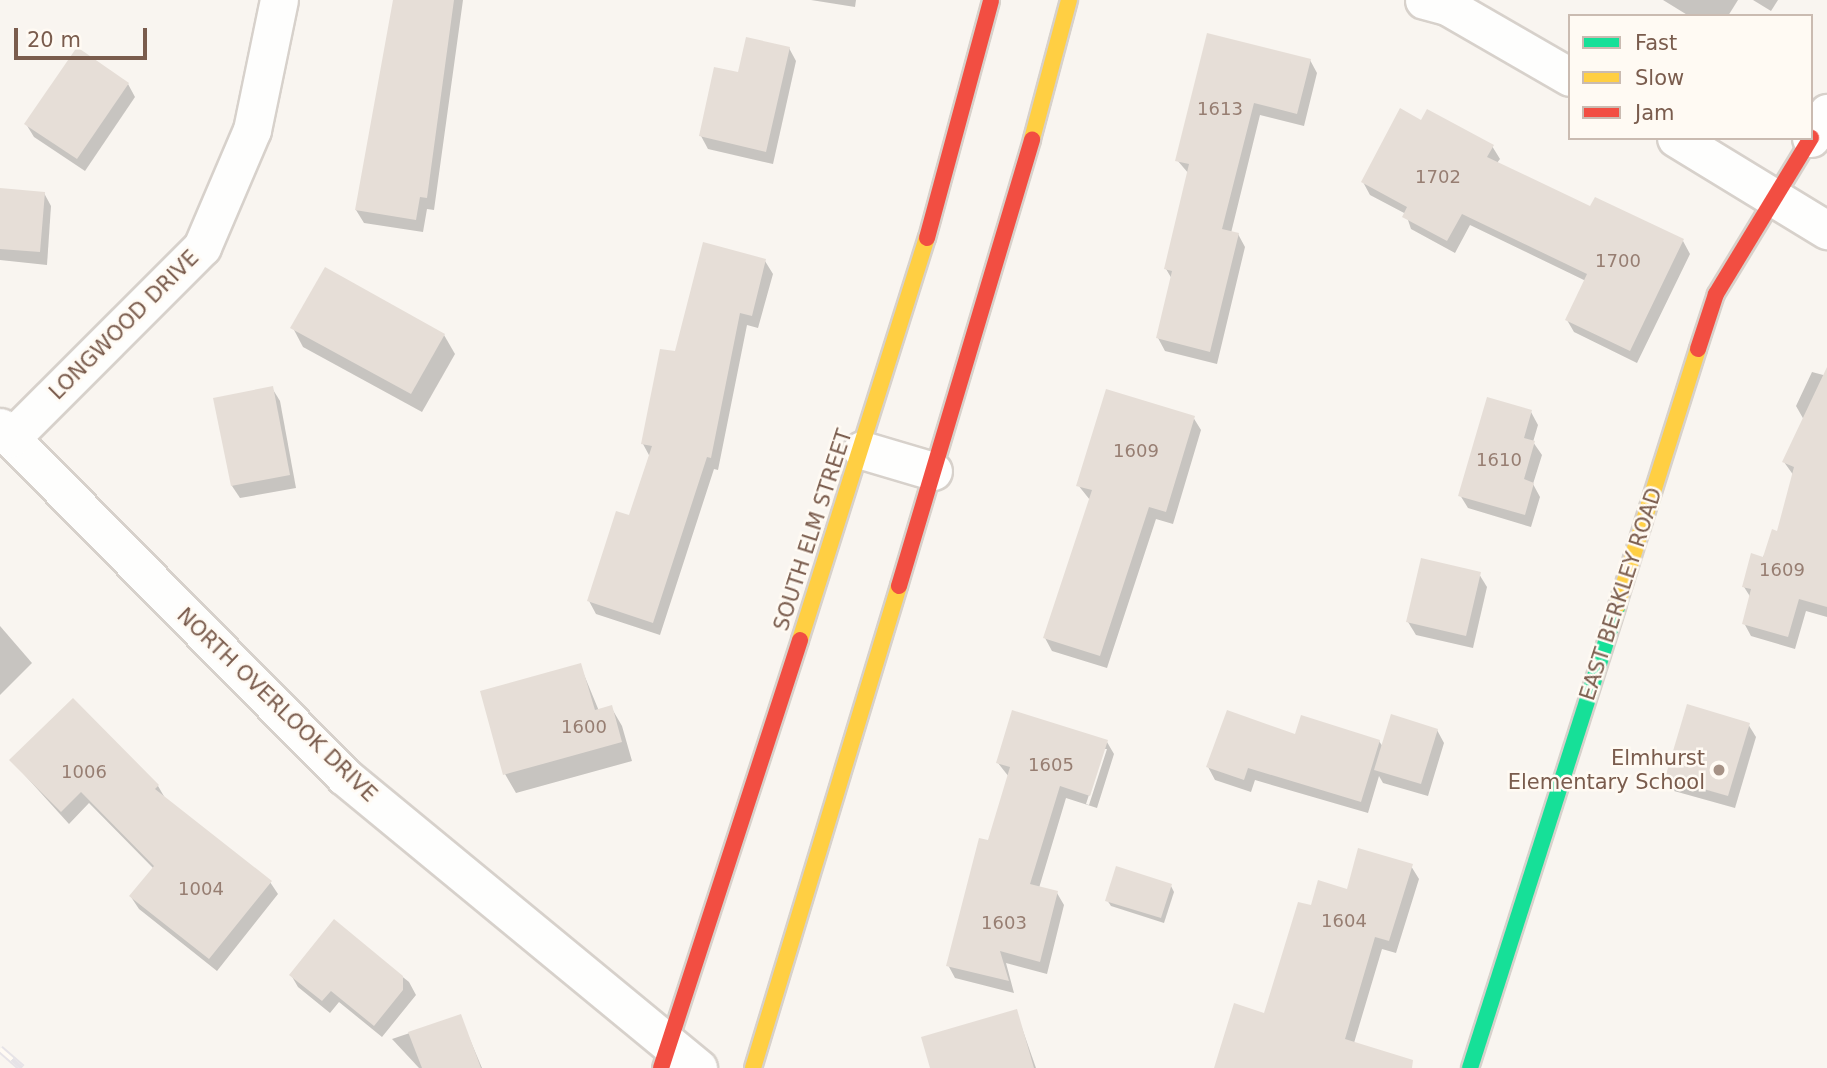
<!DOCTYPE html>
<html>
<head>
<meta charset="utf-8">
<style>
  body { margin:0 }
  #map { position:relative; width:1827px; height:1068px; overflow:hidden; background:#f9f5f0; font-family:"DejaVu Sans",sans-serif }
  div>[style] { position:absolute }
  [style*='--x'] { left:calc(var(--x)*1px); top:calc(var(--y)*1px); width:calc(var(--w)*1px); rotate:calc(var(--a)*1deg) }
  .shadow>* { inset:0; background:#0003 }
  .building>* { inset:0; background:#e6ded7 }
  .roads { filter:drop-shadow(2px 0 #d7d1cb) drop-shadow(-2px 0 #d7d1cb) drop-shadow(0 2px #d7d1cb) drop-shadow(0 -2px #d7d1cb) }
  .street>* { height:37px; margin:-18.5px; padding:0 18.5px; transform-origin:18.5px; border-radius:18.5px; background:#fefefd }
  .fast>* { height:16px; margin:-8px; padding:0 8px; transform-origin:8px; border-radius:8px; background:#16e098 }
  .slow>* { height:16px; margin:-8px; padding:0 8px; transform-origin:8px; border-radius:8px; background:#ffcf43 }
  .jam>* { height:16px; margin:-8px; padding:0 8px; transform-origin:8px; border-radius:8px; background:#f24e42 }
  .rail>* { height:8px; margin-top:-4px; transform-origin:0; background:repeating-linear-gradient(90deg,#fffaf3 0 16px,#e6e3e7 0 32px); box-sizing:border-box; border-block:2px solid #e6e3e7 }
  .dots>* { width:19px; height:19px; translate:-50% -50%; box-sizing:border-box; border:4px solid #fffaf3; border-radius:50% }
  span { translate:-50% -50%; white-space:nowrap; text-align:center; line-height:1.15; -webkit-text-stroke:5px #fffaf3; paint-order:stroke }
  .number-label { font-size:18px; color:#977e72 }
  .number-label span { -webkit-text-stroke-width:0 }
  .street-label { font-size:21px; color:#7a5c4d }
  .poi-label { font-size:21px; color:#7a5c4d }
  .right { translate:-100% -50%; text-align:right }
  .legend { position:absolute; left:1568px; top:14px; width:245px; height:126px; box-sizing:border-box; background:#fffaf3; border:2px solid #cabbb1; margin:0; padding:9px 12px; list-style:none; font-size:21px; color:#7a5c4d }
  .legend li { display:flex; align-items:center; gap:14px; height:35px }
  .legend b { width:35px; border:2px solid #cabbb1 }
  .scale { position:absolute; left:14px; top:28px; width:133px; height:32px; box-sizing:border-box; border:4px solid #7a5c4d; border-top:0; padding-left:9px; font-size:21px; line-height:24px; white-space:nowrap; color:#7a5c4d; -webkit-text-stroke:5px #fffaf3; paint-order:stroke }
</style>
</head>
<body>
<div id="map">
  <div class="shadow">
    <div style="clip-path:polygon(394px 0,463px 0,434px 210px,427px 209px,423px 232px,364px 223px,356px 210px)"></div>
    <div style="clip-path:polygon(811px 0,856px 0,855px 7px)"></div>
    <div style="clip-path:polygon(1663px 0,1738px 0,1728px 16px,1689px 16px)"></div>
    <div style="clip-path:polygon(1753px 0,1778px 0,1771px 11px)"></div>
    <div style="clip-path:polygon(789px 48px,796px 61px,773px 164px,708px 149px,701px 136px,739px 74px)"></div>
    <div style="clip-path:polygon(1310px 60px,1317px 73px,1304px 126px,1260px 115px,1231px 233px,1238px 234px,1245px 247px,1217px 364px,1165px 351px,1158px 338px,1172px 279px,1166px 269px,1189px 174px,1177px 160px)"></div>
    <div style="clip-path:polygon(128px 84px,135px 97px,85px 171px,34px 137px,26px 124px)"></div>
    <div style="clip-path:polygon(1422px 122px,1492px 146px,1500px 159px,1497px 163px,1591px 209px,1683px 241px,1690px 254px,1637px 363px,1574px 332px,1567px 320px,1586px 281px,1470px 225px,1455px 253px,1411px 229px,1406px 214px,1370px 195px,1363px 182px)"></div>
    <div style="clip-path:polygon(0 189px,44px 193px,51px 206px,47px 265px,0 260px)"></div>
    <div style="clip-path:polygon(765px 261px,773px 274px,758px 328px,747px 325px,718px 470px,714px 469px,660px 635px,596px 614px,589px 601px,630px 517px,650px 457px,643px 444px,676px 354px)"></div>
    <div style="clip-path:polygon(293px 328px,444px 335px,455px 354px,422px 412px,303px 347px)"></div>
    <div style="clip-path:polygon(1812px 372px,1827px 376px,1827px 617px,1806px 611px,1795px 649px,1751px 636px,1744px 623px,1751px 598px,1744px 587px,1778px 533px,1794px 476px,1784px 462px,1804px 420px,1796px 406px)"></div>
    <div style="clip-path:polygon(272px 388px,280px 401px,296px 488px,240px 498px,232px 486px)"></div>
    <div style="clip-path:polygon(1531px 412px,1538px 425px,1533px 442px,1542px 455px,1533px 484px,1540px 497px,1531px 527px,1468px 508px,1460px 495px)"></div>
    <div style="clip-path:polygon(1193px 417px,1201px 430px,1173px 524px,1156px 519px,1107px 668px,1052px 651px,1045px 638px,1090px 500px,1078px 485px)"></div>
    <div style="clip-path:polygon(1479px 574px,1487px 587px,1473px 648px,1416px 635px,1408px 622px)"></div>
    <div style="clip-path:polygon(0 626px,32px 663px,0 695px)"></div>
    <div style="clip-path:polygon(580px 665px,599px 711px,611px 707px,622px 726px,632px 761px,516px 793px,505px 774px)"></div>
    <div style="clip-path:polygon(1748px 724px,1756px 737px,1735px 808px,1674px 791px,1667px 778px)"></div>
    <div style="clip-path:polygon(1437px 730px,1444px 743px,1428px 796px,1383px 783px,1379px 776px,1368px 813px,1255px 780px,1251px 792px,1215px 780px,1208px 767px,1296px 736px,1379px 741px,1383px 747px)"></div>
    <div style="clip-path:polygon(evenodd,1107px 742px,1114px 754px,1097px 808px,1066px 798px,1039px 888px,1057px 893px,1064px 905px,1047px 974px,1006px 963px,1014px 993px,955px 978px,948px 965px,1009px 777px,998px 763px,1107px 742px,1104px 749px,1107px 749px,1089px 805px,1086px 804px,1104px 749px)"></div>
    <div style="clip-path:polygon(11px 760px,158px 786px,165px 798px,270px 882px,278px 894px,217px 971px,139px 909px,131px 897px,154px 869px,89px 803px,69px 824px)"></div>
    <div style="clip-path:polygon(1411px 866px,1419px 879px,1396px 953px,1382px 949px,1354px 1043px,1361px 1068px,1215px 1068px,1265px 1015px,1312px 907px)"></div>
    <div style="clip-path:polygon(1171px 886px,1174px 892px,1164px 923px,1111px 906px,1107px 900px)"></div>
    <div style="clip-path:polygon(334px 922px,409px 982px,416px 995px,382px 1037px,339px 1002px,330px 1013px,298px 987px,291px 975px)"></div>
    <div style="clip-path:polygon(1016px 1011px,1036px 1068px,932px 1068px)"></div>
    <div style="clip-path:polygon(460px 1016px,482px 1068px,419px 1068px,392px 1039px)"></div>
  </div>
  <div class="building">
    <div style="clip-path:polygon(393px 0,454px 0,427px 198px,420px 197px,416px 220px,355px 210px)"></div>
    <div style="clip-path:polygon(1207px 33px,1311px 59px,1297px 114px,1254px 103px,1222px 229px,1239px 233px,1210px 352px,1156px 338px,1172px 271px,1164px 269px,1189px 164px,1175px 161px)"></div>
    <div style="clip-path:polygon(746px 37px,790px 47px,766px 152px,699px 136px,714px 67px,738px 72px)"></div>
    <div style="clip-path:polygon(77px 47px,129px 83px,77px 159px,24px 124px)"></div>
    <div style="clip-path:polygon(1400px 108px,1421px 120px,1427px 109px,1494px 145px,1487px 157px,1590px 206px,1595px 197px,1684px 239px,1630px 351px,1565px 320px,1587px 274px,1462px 214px,1447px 241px,1402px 217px,1407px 207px,1361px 182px)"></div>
    <div style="clip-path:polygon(0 188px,45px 192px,40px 252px,0 249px)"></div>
    <div style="clip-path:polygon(703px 242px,766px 259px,752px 316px,740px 313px,711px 458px,707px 457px,653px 623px,587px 601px,616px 511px,629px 515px,652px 446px,641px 444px,660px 349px,675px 351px)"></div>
    <div style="clip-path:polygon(325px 267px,445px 334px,411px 394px,290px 328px)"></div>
    <div style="clip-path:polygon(1827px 367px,1827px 607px,1799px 599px,1788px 637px,1742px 624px,1751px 589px,1742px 587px,1751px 553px,1763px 557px,1772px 529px,1777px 531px,1794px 467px,1782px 462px)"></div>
    <div style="clip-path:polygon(273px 386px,290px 475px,231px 486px,213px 398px)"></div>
    <div style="clip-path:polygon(1106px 389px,1195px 416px,1166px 512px,1149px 507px,1100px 656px,1043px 638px,1092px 490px,1076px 486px)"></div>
    <div style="clip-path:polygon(1487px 397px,1532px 410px,1524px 438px,1535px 441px,1524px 479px,1534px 483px,1525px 515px,1458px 496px)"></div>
    <div style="clip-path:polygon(1421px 558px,1481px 572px,1466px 636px,1406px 622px)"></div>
    <div style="clip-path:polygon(581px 663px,595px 710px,612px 705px,622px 742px,503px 775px,480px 691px)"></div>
    <div style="clip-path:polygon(73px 698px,159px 785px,155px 789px,272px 881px,209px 959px,129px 896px,154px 866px,81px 792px,61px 812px,9px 760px)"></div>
    <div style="clip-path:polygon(1687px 704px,1750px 723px,1728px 796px,1665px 778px)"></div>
    <div style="clip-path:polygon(1012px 710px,1108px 740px,1090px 796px,1060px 786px,1030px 884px,1058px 891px,1040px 962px,1000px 951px,1009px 981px,946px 966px,979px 838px,988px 840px,1010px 767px,996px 763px)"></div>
    <div style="clip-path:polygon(1227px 710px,1295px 734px,1301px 715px,1380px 740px,1361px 802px,1248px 768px,1244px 780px,1206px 767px)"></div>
    <div style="clip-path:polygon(1391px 714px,1438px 729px,1421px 784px,1374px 770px)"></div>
    <div style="clip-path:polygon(1358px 848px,1413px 864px,1389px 941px,1375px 937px,1345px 1039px,1413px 1060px,1412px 1068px,1214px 1068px,1234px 1003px,1264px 1013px,1298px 902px,1311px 905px,1318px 880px,1347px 889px)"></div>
    <div style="clip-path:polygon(1116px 866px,1172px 884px,1161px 918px,1105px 901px)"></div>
    <div style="clip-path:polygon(334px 919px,403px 976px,403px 990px,374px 1026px,331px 991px,322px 1001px,289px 975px)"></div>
    <div style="clip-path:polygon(1017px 1009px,1034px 1068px,930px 1068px,921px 1037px)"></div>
    <div style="clip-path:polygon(461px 1014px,481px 1068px,422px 1068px,408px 1032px)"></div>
  </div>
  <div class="roads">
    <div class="street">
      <div style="--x:1424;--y:0;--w:24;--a:15"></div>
      <div style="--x:1447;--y:6;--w:142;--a:30"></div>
      <div style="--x:1676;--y:138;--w:177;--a:31.4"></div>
      <div style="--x:1811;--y:138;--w:30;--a:-57"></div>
      <div style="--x:0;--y:427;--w:490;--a:45.4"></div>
      <div style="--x:344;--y:776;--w:459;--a:39.5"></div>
      <div style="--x:11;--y:438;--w:270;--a:-45"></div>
      <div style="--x:202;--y:247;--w:127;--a:-66.9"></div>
      <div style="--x:252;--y:130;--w:133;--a:-78.3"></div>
      <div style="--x:862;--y:450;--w:74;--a:16.5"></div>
    </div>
    <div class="fast">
      <div style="--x:1470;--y:1068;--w:485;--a:-72.3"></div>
    </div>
    <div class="slow">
      <div style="--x:1032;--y:139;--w:144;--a:-75.1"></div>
      <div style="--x:1617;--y:606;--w:269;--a:-72.5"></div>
      <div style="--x:800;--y:640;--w:422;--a:-72.5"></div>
      <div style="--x:753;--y:1068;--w:504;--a:-73.15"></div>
    </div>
    <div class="jam">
      <div style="--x:927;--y:238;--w:246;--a:-74.9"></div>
      <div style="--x:1698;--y:349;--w:58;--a:-71.9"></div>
      <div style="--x:1716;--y:294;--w:183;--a:-58.7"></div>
      <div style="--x:899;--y:586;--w:466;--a:-73.4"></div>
      <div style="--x:661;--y:1068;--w:450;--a:-72"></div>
    </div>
  </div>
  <div class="rail">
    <div style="--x:0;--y:1049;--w:29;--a:41"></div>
  </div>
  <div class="dots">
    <div style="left:1719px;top:770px;background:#a69286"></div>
  </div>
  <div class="number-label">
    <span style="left:1220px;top:109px">1613</span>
    <span style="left:1438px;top:177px">1702</span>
    <span style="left:1618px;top:261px">1700</span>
    <span style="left:1136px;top:451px">1609</span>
    <span style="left:1499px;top:460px">1610</span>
    <span style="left:1782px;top:570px">1609</span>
    <span style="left:584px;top:727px">1600</span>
    <span style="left:1051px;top:765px">1605</span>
    <span style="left:84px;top:772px">1006</span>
    <span style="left:201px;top:889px">1004</span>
    <span style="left:1344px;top:921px">1604</span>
    <span style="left:1004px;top:923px">1603</span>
  </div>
  <div class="street-label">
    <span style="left:124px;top:325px;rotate:-45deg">LONGWOOD DRIVE</span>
    <span style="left:813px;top:530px;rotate:-72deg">SOUTH ELM STREET</span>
    <span style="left:1621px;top:594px;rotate:-72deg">EAST BERKLEY ROAD</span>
    <span style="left:277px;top:705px;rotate:44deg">NORTH OVERLOOK DRIVE</span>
  </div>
  <div class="poi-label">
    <span class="right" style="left:1705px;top:770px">Elmhurst<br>Elementary School</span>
  </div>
  <ul class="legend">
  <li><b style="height:9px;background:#16e098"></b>Fast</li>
  <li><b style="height:9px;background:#ffcf43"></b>Slow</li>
  <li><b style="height:9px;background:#f24e42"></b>Jam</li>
  </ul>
  <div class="scale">20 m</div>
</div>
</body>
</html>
